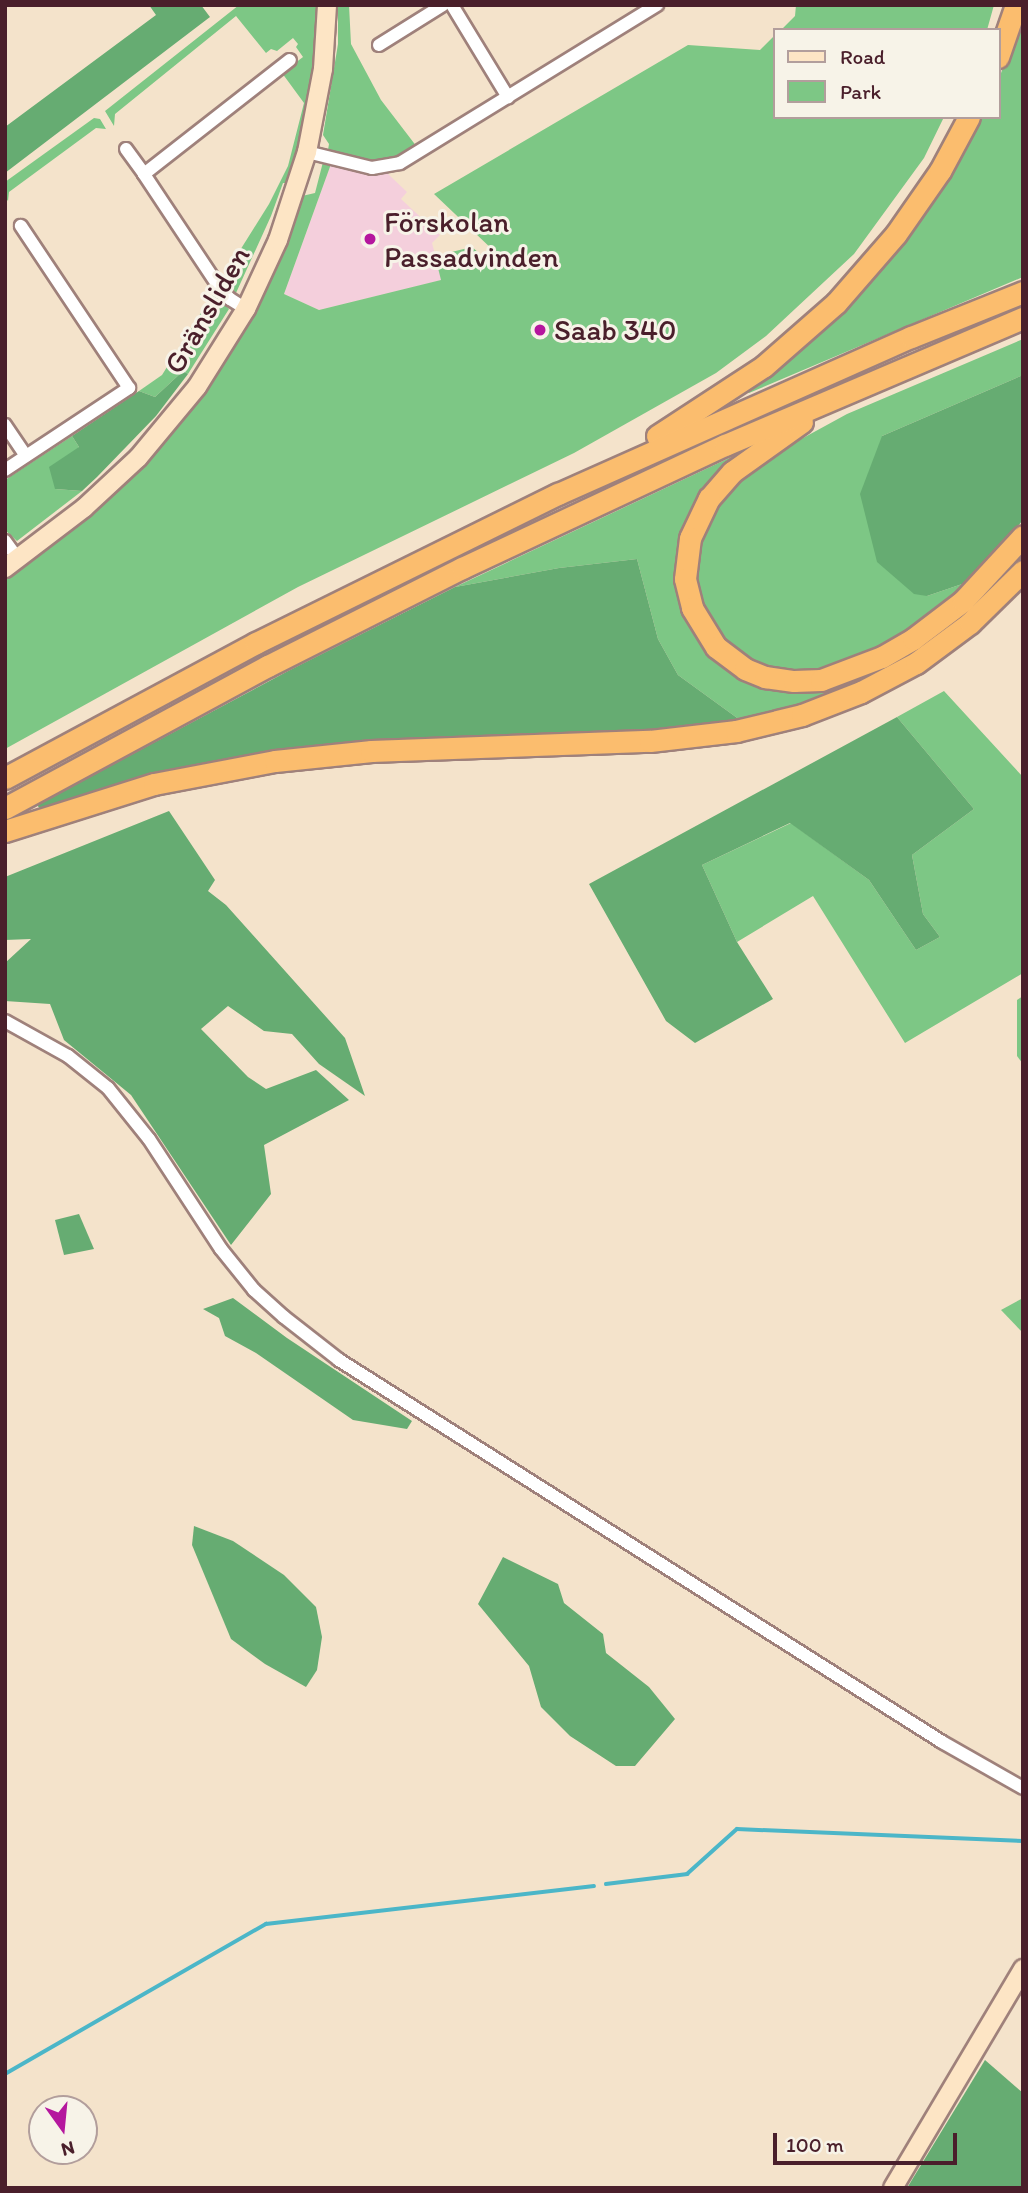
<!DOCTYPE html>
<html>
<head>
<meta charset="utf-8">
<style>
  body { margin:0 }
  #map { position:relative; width:1028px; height:2193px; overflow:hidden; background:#f4e3cb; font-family:Itim,sans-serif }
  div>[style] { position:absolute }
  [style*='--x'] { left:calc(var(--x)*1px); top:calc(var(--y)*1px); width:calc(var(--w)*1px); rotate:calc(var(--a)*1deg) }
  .built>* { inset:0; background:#f4cfdc }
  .green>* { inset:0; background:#7dc785 }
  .forest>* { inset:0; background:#66ac72 }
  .stream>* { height:3.5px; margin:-1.75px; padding:0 1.75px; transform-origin:1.75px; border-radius:1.75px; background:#4bb6c8 }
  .roads { filter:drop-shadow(2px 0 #9f817b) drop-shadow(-2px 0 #9f817b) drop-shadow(0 2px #9f817b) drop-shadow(0 -2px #9f817b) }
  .street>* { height:12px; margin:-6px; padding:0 6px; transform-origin:6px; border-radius:6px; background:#fff }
  .secondary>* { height:18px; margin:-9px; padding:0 9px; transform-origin:9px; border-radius:9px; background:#fde5c5 }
  .highway>* { height:21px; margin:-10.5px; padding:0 10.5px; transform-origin:10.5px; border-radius:10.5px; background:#fbbd6e }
  .dots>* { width:19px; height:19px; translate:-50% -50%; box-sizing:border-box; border:4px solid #f7f3e8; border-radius:50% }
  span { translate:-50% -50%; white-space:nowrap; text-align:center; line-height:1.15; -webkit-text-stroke:6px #f7f3e8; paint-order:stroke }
  .poi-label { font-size:30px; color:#4a1f2b }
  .left { translate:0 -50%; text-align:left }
  .street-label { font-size:30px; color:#4a1f2b }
  .frame { position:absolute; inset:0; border:7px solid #4a1f2b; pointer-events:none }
  .legend { position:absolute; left:773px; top:28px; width:228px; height:91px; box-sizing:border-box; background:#f7f3e8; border:2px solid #b29e9c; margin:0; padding:9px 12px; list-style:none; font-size:21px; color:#4a1f2b }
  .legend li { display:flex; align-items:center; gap:14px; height:35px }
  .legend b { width:35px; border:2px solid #b29e9c }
  .north { position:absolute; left:28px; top:2095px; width:70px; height:70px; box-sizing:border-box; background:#f7f3e8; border:2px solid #b29e9c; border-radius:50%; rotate:165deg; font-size:19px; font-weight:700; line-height:28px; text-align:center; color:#4a1f2b }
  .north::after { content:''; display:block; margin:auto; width:24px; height:32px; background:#b5179e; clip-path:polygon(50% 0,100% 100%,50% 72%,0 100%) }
  .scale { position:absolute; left:773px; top:2133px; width:184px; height:32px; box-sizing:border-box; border:4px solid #4a1f2b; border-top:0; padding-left:9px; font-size:21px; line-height:24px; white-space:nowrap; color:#4a1f2b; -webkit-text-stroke:5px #f7f3e8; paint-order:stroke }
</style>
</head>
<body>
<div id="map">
  <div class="built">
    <div style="clip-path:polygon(331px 164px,372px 175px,387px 173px,407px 192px,401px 199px,440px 235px,432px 243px,442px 280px,319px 310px,284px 294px)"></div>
  </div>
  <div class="green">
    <div style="clip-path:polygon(239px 5px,321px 5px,312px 98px,291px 183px,283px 183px,271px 216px,236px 293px,222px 279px,269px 204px,288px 166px,304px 103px,282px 73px,303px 57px,296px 47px,298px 44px,293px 38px,277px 51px,271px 49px,266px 53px,236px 16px,115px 114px,114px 126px,105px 111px)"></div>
    <div style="clip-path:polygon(338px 5px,349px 5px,351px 44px,381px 100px,417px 147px,401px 156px,368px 162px,328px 150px,329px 144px,323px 135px,338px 44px)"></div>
    <div style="clip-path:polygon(796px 5px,994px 5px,987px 30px,781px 30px,795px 16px)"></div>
    <div style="clip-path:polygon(1023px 15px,1023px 277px,749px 393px,743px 389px,924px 210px,980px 117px,998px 117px,998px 81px)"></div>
    <div style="clip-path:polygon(774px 36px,774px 117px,944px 117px,924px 158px,854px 254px,766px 336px,716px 373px,574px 453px,298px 587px,5px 749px,5px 577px,78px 523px,188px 411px,217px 372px,257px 304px,287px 239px,302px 196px,315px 193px,323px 162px,331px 164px,284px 294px,319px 310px,441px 280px,435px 256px,472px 247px,487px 260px,495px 252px,434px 194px,688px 45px,760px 50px)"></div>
    <div style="clip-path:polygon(94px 118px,100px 119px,106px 129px,96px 128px,9px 192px,8px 201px,5px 197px,5px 182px)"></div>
    <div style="clip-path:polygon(214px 292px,229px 309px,188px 374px,183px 371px,155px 397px,139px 391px,162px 375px)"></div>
    <div style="clip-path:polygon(1023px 339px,1023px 375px,882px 436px,927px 596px,971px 581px,949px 601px,886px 645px,818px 671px,763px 667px,738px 652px,717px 633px,704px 614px,697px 591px,695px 564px,697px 547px,718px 502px,734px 484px,772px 455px,847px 414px)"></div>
    <div style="clip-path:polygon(72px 436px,79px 447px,55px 489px,82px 491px,17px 541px,5px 530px,5px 480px)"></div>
    <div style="clip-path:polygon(742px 452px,696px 502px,678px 544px,676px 564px,700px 640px,819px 690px,850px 681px,886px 665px,971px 605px,1023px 549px,1023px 557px,983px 600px,912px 655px,853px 686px,794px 707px,740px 720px,678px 675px,658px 639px,637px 559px,559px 568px,455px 587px)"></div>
    <div style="clip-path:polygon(944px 691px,1023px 777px,1023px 973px,905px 1043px,813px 896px,737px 942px,702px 865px,791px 823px,869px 880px,916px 950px,940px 937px,923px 914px,912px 855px,974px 809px,897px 717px)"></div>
    <div style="clip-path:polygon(1023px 996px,1023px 1064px,1017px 1056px,1017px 1000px)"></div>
    <div style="clip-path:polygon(1023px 1298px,1023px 1333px,1001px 1310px)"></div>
  </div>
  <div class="forest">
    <div style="clip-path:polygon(149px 5px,201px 5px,210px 17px,5px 173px,5px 127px,156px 15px)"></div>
    <div style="clip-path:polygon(183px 371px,188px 374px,156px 416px,97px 477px,82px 491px,55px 489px,49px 467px,79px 447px,72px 436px,139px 391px,155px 397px)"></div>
    <div style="clip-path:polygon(1023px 375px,1023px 520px,971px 581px,927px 596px,914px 594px,877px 562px,860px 494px,882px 436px)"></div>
    <div style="clip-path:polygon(637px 559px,658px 639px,678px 675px,740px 720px,654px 731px,264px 753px,125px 782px,41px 810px,37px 805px,290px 670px,455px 587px,559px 568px)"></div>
    <div style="clip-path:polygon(897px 717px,974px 809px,912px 855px,923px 914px,940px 937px,916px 950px,869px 880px,790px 823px,702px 865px,737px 942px,773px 999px,695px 1043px,666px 1021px,589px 884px)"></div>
    <div style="clip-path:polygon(169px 811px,215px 880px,208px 891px,226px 905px,345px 1038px,365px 1096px,319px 1064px,292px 1034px,264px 1031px,228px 1006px,201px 1029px,248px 1077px,266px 1089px,316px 1070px,349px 1100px,264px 1145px,271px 1194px,231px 1245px,131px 1095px,64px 1040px,50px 1004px,5px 1001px,5px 963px,31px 939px,5px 940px,5px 877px)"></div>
    <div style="clip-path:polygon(79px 1214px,94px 1249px,64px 1255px,55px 1220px)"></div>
    <div style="clip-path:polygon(233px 1298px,287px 1338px,412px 1421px,407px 1429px,353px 1420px,256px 1353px,225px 1336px,219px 1318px,203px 1309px)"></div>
    <div style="clip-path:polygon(194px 1526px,233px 1541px,284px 1575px,316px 1607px,322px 1637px,317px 1670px,306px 1687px,265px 1664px,231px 1639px,192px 1545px)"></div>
    <div style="clip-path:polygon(503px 1557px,558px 1584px,564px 1603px,603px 1634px,606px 1653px,649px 1687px,675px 1719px,635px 1766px,616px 1766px,570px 1736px,541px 1707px,529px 1666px,478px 1604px)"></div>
    <div style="clip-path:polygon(985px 2060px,1023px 2093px,1023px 2188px,907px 2188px)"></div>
  </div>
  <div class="stream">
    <div style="--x:606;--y:1884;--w:82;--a:-7"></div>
    <div style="--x:687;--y:1874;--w:67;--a:-42"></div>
    <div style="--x:737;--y:1829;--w:286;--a:2.4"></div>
    <div style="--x:5;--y:2074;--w:301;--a:-29.9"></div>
    <div style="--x:266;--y:1924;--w:330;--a:-6.6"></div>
  </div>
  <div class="roads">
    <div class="street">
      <div style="--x:452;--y:5;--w:108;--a:58.7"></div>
      <div style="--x:379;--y:45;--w:75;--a:-32"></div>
      <div style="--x:126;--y:149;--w:31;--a:54"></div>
      <div style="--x:307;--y:152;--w:67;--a:13.8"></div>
      <div style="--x:372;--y:168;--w:28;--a:-10"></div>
      <div style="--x:400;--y:163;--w:302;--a:-31.6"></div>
      <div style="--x:246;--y:309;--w:19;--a:-148"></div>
      <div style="--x:230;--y:299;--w:16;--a:-133"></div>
      <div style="--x:219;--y:287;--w:136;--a:-123.6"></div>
      <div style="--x:144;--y:174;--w:185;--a:-38"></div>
      <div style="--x:5;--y:425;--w:37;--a:56"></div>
      <div style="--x:5;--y:470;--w:149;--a:-33.5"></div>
      <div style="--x:129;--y:388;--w:195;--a:-123.7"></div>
      <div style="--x:5;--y:541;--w:22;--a:54"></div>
      <div style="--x:5;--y:1021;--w:72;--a:29.1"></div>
      <div style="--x:68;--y:1056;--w:51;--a:38.7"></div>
      <div style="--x:108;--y:1088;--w:65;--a:51.2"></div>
      <div style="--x:149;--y:1139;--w:131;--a:56.8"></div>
      <div style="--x:221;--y:1249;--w:53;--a:51.2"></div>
      <div style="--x:254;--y:1290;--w:40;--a:42"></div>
      <div style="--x:284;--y:1317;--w:70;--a:38"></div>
      <div style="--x:339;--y:1360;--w:714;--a:32.35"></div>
      <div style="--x:942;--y:1742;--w:93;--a:29.6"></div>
    </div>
    <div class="secondary">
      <div style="--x:5;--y:568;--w:99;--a:-37.2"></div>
      <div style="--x:84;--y:508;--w:74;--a:-42.8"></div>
      <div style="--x:138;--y:458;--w:92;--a:-50.3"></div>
      <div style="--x:197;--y:387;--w:92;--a:-57.9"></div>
      <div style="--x:246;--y:309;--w:76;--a:-65.1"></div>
      <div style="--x:278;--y:240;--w:93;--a:-71.8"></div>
      <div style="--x:307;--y:152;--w:85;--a:-79.1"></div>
      <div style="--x:323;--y:69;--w:64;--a:-86.4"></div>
      <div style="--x:893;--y:2188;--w:255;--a:-59.3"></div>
    </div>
    <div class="highway">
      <div style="--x:998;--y:57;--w:55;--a:-70.9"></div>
      <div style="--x:802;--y:422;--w:86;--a:144.5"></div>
      <div style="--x:732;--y:472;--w:35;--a:131"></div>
      <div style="--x:709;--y:498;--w:44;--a:115.4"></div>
      <div style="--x:690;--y:538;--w:41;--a:97"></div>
      <div style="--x:685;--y:579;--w:30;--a:76"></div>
      <div style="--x:692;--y:608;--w:46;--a:58.4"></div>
      <div style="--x:716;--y:647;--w:36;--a:37"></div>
      <div style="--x:745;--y:669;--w:22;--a:22"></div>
      <div style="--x:765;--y:677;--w:29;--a:8"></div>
      <div style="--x:794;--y:681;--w:27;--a:-2"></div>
      <div style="--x:821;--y:680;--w:65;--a:-20.7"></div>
      <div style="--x:882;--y:657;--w:36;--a:-30"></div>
      <div style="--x:913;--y:639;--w:63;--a:-37.2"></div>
      <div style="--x:963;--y:601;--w:88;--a:-47.3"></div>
      <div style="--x:657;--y:436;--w:128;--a:-33.2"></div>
      <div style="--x:764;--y:366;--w:96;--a:-41.2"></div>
      <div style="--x:836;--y:303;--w:91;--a:-49"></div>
      <div style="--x:896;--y:234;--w:77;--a:-55.1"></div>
      <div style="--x:940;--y:171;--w:61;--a:-61.8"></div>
      <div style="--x:5;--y:778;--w:285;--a:-28.3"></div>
      <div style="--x:256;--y:643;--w:337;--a:-26.3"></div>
      <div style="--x:558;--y:494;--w:386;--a:-24"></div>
      <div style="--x:911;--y:337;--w:121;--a:-21.9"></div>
      <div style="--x:5;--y:808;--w:299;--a:-28.4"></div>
      <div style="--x:268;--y:666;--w:217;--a:-26.8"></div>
      <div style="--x:462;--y:568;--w:290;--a:-25.1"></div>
      <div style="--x:725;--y:445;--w:324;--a:-23.1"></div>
      <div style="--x:5;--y:831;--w:156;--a:-17.5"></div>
      <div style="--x:154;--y:784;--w:123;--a:-10.8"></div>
      <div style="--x:275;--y:761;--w:97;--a:-5.9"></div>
      <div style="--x:371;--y:751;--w:279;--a:-2.1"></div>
      <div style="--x:650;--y:741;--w:87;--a:-6.6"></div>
      <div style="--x:736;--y:731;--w:68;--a:-13.6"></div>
      <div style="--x:802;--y:715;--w:63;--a:-21.3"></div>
      <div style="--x:861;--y:692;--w:62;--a:-27.8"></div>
      <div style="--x:916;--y:663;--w:67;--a:-36.5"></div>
      <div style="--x:970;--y:623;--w:74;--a:-44.5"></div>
    </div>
  </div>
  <div class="dots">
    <div style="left:370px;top:239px;background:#b5179e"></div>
    <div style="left:540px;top:330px;background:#b5179e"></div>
  </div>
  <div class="poi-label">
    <span class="left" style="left:384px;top:239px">Förskolan<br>Passadvinden</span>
    <span class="left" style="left:554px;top:330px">Saab 340</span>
  </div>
  <div class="street-label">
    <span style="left:207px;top:310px;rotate:-60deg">Gränsliden</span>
  </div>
  <div class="frame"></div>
  <ul class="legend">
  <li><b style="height:9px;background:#fde5c5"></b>Road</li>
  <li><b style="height:19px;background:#7dc785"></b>Park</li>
  </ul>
  <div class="north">N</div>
  <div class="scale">100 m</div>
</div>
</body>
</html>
